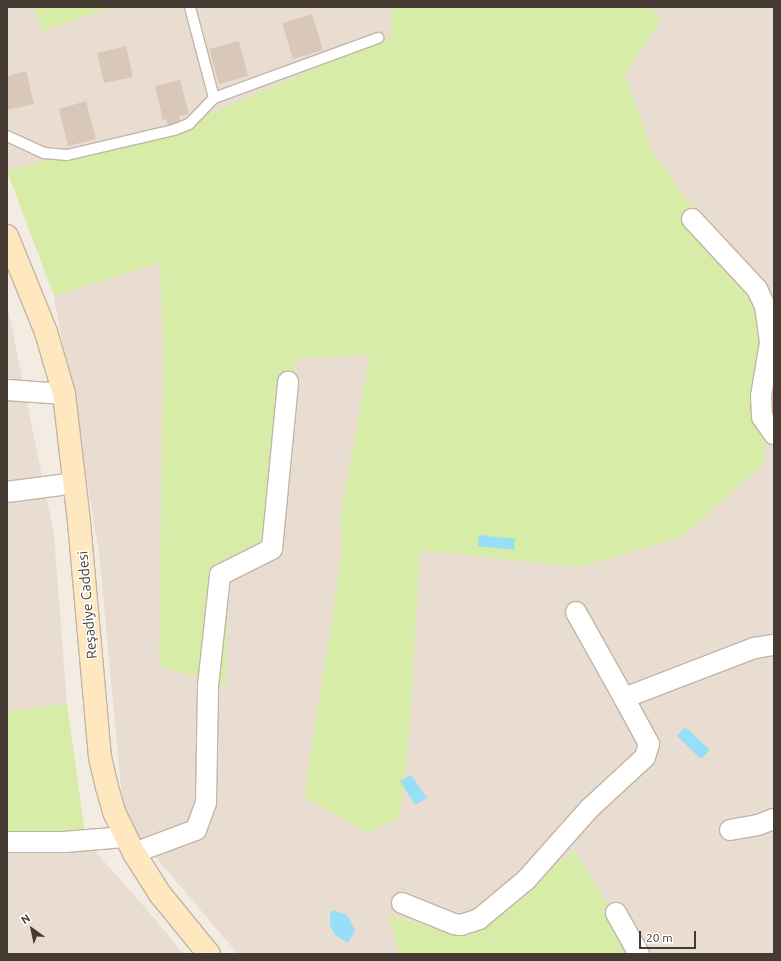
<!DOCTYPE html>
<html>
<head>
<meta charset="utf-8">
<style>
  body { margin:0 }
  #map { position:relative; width:781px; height:961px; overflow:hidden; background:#f3ece2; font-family:Ubuntu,sans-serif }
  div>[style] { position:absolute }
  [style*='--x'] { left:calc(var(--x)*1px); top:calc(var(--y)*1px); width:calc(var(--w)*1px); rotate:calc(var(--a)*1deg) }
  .residential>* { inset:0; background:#e8ddd0 }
  .green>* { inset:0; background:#d7eca6 }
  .water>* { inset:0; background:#97def7 }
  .building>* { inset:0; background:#d9c8ba }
  .roads { filter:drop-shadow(1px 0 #c2b5a7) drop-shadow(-1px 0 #c2b5a7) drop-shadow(0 1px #c2b5a7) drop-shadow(0 -1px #c2b5a7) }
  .lane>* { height:10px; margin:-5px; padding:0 5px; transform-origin:5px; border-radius:5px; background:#fff }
  .street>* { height:20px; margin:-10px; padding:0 10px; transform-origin:10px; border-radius:10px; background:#fff }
  .secondary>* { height:22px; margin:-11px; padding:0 11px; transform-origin:11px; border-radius:11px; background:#ffe7c0 }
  span { translate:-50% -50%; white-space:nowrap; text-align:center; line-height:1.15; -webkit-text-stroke:3px #fff; paint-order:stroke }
  .street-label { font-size:14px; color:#453b32 }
  .frame { position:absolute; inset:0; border:8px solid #453b32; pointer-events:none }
  .north { position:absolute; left:12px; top:909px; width:40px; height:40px; -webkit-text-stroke:3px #fff; paint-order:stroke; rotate:327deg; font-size:11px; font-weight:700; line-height:16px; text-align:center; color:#453b32 }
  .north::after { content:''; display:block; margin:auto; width:14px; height:18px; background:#453b32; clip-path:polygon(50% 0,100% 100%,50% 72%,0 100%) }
  .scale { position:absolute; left:639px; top:931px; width:57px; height:18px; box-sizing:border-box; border:2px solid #453b32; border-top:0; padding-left:5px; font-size:12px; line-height:14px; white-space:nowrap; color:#453b32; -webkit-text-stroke:3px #fff; paint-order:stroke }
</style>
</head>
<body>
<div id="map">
  <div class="residential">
    <div style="clip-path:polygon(7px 7px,33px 7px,42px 31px,112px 7px,393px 7px,391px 36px,203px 117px,7px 171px)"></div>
    <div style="clip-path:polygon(649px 7px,774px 7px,774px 322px,652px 151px,625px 75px,661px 20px)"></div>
    <div style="clip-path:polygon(160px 263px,163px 350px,226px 685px,228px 557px,270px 540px,296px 358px,370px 355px,340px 518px,342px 554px,400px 817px,409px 736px,419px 550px,578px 567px,774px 370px,774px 954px,639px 954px,574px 850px,468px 937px,390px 915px,399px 954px,238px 954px,124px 820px,99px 552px,54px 296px)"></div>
    <div style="clip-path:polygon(7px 304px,54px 535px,67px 704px,7px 711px)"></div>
    <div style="clip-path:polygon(86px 841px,155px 919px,183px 954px,7px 954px,7px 852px)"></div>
  </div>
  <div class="green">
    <div style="clip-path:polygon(33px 7px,113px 7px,42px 31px)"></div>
    <div style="clip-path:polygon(393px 7px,649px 7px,661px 20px,625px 75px,652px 151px,774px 322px,774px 370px,763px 464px,682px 537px,578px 567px,420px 550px,409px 736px,400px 817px,368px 834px,304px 796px,342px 554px,340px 518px,370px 355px,296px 358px,270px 540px,228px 558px,226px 685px,159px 666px,163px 350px,160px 263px,54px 296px,7px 171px,203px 117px,391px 36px)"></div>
    <div style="clip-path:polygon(67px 704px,86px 841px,7px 852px,7px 711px)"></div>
    <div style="clip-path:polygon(574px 850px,639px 954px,399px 954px,389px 915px,468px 937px)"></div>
  </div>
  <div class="water">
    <div style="clip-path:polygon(479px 535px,515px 539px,514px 550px,478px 546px)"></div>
    <div style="clip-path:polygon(685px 727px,710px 750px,701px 759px,677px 736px)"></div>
    <div style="clip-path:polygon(411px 775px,427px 798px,415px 805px,400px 781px)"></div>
    <div style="clip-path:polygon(333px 910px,347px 915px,355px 930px,348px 943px,335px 935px,330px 925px,330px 914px)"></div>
  </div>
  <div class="building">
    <div style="clip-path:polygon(312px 14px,323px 50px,293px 59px,282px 23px)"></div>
    <div style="clip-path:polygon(239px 41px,248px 76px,219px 84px,209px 49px)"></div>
    <div style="clip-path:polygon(126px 46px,133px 77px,104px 83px,97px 53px)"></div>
    <div style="clip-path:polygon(26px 71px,34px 104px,7px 110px,7px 76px)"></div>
    <div style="clip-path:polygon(180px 80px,189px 114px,179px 116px,181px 122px,168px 126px,166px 119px,163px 120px,155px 86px)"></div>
    <div style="clip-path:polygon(86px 101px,96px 139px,68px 146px,59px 109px)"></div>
  </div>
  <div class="roads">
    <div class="lane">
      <div style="--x:190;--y:7;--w:94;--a:75.2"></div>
      <div style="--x:7;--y:136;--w:41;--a:24.7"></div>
      <div style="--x:44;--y:153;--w:23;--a:5"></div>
      <div style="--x:67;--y:155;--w:110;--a:-13.2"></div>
      <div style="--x:174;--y:130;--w:16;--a:-22"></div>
      <div style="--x:189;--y:124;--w:36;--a:-46"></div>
      <div style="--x:214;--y:98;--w:175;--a:-20.1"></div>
    </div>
    <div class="street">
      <div style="--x:692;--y:219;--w:96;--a:47.1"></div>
      <div style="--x:757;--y:289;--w:19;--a:65"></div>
      <div style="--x:765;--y:306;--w:37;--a:82"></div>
      <div style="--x:770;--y:343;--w:54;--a:99.6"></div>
      <div style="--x:761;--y:396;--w:21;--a:87"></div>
      <div style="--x:762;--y:417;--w:21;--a:55"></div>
      <div style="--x:7;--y:390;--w:57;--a:4"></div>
      <div style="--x:7;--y:492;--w:69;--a:-7.5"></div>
      <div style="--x:576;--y:612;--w:98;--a:60.8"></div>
      <div style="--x:730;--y:830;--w:28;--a:-10"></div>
      <div style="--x:758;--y:825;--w:17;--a:-21"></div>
      <div style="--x:7;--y:842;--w:57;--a:0"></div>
      <div style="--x:64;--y:842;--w:61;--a:-4.7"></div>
      <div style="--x:134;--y:853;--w:66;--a:-20.4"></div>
      <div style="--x:196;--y:830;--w:29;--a:-70"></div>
      <div style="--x:206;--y:803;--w:117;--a:-89"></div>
      <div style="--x:208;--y:686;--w:112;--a:-83.8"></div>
      <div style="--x:220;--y:575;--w:58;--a:-26.6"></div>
      <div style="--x:272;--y:549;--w:168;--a:-84.5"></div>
      <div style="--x:402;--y:903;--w:56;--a:22"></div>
      <div style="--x:454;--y:924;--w:7;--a:8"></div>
      <div style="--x:461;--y:925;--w:19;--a:-18"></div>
      <div style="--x:479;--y:919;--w:61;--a:-39.7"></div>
      <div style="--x:526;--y:880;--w:96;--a:-48.4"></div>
      <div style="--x:590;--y:808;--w:75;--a:-42.8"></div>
      <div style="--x:645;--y:757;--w:14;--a:-73"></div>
      <div style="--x:649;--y:744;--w:52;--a:-118.5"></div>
      <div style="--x:624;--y:698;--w:139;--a:-21"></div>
      <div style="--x:754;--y:648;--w:20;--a:-9"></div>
      <div style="--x:616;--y:913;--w:47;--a:60.7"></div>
    </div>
    <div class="secondary">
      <div style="--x:7;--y:236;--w:104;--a:67.9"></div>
      <div style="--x:46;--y:332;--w:65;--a:73.8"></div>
      <div style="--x:64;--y:394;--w:129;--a:83.3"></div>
      <div style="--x:79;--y:522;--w:236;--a:84.9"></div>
      <div style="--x:100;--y:757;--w:31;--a:77"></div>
      <div style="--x:107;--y:787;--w:26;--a:74"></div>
      <div style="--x:114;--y:812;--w:46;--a:64"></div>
      <div style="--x:134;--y:853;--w:49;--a:57.6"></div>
      <div style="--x:160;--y:894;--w:77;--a:50.8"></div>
    </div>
  </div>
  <div class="street-label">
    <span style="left:87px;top:605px;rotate:-95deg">Reşadiye Caddesi</span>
  </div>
  <div class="frame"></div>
  <div class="north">N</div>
  <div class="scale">20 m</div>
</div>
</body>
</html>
